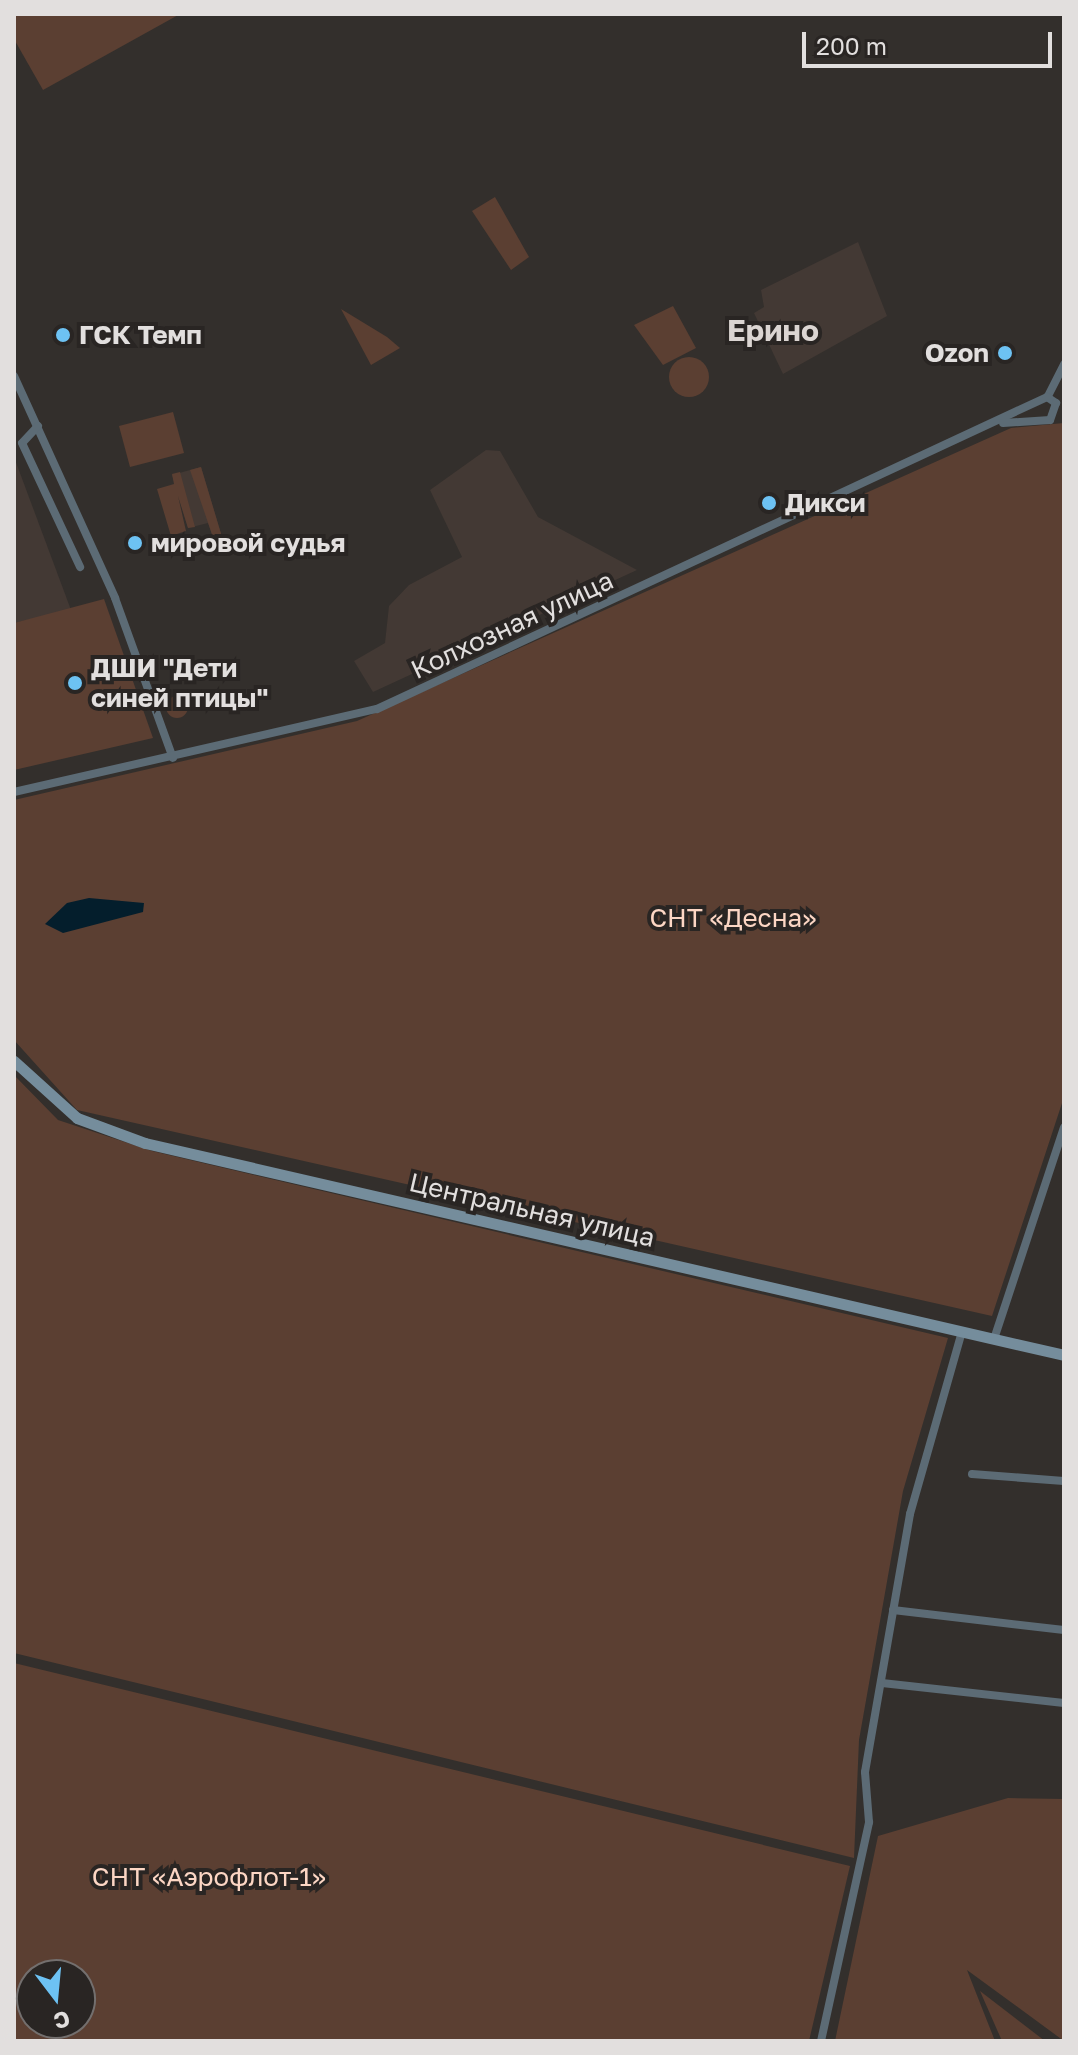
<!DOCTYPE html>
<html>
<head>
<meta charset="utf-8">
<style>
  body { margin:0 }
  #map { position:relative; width:1078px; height:2055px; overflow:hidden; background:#332f2c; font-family:"Golos Text",sans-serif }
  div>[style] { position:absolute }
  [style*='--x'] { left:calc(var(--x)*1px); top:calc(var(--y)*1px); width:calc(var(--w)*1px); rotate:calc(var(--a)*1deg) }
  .built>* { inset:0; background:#433934 }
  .green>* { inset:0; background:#5b3f32 }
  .round { border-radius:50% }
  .water>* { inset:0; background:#041e2c }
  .street>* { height:8px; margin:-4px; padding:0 4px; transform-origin:4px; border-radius:4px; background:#5c6b75 }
  .secondary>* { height:11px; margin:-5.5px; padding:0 5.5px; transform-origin:5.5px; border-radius:5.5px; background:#758d9c }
  .dots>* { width:22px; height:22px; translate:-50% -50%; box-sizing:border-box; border:4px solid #292523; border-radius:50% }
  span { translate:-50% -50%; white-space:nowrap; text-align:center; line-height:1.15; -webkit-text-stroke:8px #292523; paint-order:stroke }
  .poi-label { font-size:26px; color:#e2dfde; font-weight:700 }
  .left { translate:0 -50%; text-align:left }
  .right { translate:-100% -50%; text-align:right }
  .street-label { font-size:26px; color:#e2dfde }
  .park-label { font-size:26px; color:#fcd6c4 }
  .quarter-label { font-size:30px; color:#dbd5d2; font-weight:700 }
  .frame { position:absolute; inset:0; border:16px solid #e2dfde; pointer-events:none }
  .north { position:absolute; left:16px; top:1959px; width:80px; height:80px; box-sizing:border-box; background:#292523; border:2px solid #736f6e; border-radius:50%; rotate:164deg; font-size:22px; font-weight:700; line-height:32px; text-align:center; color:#e2dfde }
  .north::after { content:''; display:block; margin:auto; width:28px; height:36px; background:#6dc2f3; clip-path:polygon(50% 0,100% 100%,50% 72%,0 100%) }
  .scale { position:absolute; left:802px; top:32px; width:250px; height:36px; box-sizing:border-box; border:4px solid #e2dfde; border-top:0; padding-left:10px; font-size:24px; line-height:28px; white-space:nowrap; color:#e2dfde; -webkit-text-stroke:6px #292523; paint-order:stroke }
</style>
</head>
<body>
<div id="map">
  <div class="built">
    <div style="clip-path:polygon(858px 242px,887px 316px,783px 374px,754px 313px,764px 307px,761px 290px)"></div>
    <div style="clip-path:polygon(486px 450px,500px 451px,538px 517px,637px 570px,373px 692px,354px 661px,385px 643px,389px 606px,409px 585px,462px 557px,430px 490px)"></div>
    <div style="clip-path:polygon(14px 457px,71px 610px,14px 623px)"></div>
    <div style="clip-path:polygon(201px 467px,225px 547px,217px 549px,208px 523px,188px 528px,172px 475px)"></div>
  </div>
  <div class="green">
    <div style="clip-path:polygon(14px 14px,180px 14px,43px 90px,14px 39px)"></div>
    <div style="clip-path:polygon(495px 197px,529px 257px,511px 270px,472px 211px)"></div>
    <div style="clip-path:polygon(673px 306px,696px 348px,663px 365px,634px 325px)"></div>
    <div style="clip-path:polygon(341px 309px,387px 337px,400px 348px,371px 365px)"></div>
    <div class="round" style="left:669px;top:357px;width:40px;height:40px"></div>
    <div style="clip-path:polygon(173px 412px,184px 453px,130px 467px,119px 426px)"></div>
    <div style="clip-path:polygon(1064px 423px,1064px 1097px,992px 1316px,77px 1110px,14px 1040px,14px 800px,357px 721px,1011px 428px)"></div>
    <div style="clip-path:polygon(201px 467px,225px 547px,217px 549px,190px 470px)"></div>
    <div style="clip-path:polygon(180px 472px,195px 527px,188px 528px,178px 496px,186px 531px,171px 536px,157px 489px,174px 484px,172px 474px)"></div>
    <div style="clip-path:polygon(104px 599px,153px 738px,14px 770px,14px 623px)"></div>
    <div class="round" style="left:166px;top:696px;width:22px;height:22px"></div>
    <div style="clip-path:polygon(14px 1075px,58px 1120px,152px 1151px,948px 1338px,903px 1491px,859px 1740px,854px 1858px,14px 1653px)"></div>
    <div style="clip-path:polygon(evenodd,14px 1663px,850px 1866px,809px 2041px,14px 2041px,14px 1663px,32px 1975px,80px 1975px,80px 2023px,32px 2023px,32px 1975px)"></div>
    <div style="clip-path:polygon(1008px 1798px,1064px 1799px,1064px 2041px,967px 1970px,995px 2041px,835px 2041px,878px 1836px)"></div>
    <div style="clip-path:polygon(980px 1991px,1045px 2041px,1002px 2041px)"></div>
  </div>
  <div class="water">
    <div style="clip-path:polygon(89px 898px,144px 903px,143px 912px,63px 933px,45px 924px,67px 903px)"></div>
  </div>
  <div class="street">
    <div style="--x:14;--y:376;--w:244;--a:65.5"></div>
    <div style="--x:115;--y:598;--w:170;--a:70.1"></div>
    <div style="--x:1048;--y:396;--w:36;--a:-63"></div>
    <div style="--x:38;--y:426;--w:23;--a:133"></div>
    <div style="--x:22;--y:443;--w:137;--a:64.9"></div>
    <div style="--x:14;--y:792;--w:372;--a:-12.9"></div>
    <div style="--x:377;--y:709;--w:739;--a:-24.97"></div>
    <div style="--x:1047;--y:397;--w:11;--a:34"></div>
    <div style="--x:1056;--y:403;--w:18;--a:109"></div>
    <div style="--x:1050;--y:420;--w:47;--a:176.3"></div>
    <div style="--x:994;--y:1339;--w:223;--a:-71.7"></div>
    <div style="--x:972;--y:1474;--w:92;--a:4.4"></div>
    <div style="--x:893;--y:1610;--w:172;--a:6.7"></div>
    <div style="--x:882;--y:1683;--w:183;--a:6.3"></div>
    <div style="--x:821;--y:2041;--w:224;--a:-77.6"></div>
    <div style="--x:869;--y:1822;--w:50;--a:-94.6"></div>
    <div style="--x:865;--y:1772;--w:262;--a:-80.1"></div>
    <div style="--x:910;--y:1514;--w:189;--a:-74.1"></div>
  </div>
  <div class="secondary">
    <div style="--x:14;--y:1061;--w:85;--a:42.1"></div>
    <div style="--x:77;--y:1118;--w:72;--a:20.2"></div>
    <div style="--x:145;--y:1143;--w:943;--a:12.99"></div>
  </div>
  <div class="dots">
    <div style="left:63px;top:335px;background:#6dc2f3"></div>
    <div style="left:1005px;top:353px;background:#6dc2f3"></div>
    <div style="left:769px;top:503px;background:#6dc2f3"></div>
    <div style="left:135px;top:543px;background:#6dc2f3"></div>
    <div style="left:75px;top:683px;background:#6dc2f3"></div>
  </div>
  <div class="poi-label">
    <span class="left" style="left:79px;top:335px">ГСК Темп</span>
    <span class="right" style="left:989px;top:353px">Ozon</span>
    <span class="left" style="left:785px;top:503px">Дикси</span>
    <span class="left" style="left:151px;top:543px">мировой судья</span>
    <span class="left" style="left:91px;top:683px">ДШИ "Дети<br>синей птицы"</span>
  </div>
  <div class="street-label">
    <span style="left:512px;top:625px;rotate:-25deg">Колхозная улица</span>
    <span style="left:532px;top:1210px;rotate:13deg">Центральная улица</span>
  </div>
  <div class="park-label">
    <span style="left:733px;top:918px">СНТ «Десна»</span>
    <span style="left:209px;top:1877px">СНТ «Аэрофлот-1»</span>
  </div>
  <div class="quarter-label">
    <span style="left:773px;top:330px">Ерино</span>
  </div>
  <div class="frame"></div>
  <div class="north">С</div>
  <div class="scale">200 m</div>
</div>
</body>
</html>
